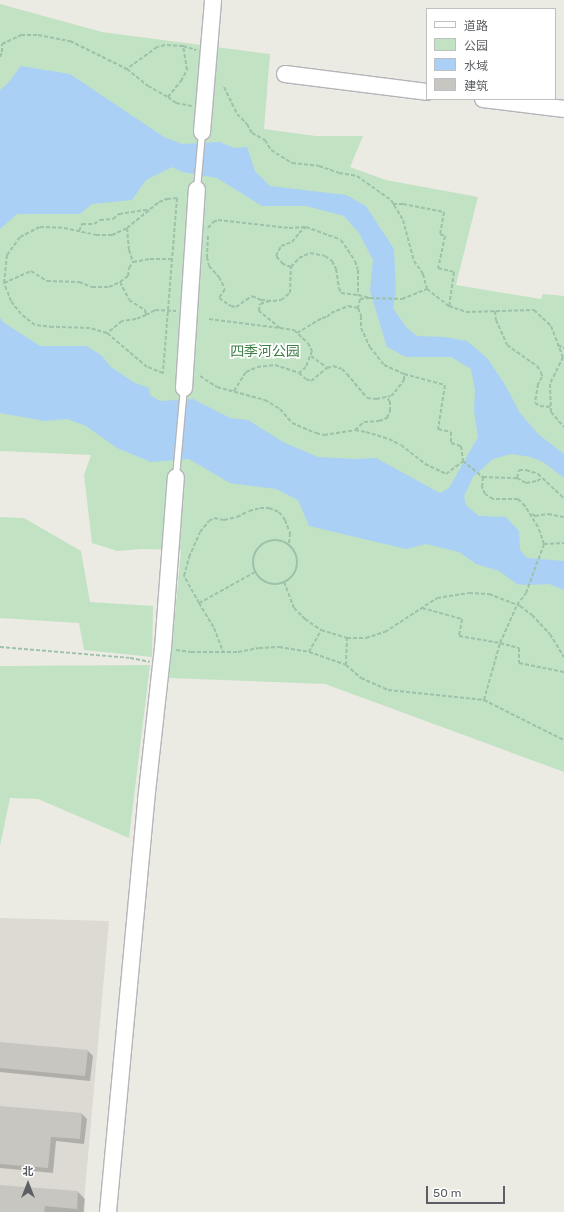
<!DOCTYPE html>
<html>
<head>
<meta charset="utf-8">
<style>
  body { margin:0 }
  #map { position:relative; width:564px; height:1212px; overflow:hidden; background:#ecebe3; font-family:Rubik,"Noto Sans SC",sans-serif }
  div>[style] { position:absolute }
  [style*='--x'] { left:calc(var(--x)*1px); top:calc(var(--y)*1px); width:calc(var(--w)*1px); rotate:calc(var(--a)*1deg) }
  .education>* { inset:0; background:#dcdad2 }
  .green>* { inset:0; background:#c2e2c4 }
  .water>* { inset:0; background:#aad0f6 }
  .shadow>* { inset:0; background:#0003 }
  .building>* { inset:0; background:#c8c6c0 }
  .path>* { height:2px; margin-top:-1px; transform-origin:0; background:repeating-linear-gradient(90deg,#9cc2a9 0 4px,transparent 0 6px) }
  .path>.ring { margin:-1px; padding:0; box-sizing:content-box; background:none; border:2px solid #9cc2a9; border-radius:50% }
  .roads { filter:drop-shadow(1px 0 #b4b5b9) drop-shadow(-1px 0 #b4b5b9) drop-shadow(0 1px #b4b5b9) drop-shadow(0 -1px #b4b5b9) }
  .service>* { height:6px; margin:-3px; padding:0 3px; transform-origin:3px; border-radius:3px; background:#fff }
  .tertiary>* { height:16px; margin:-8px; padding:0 8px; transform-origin:8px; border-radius:8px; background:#fff }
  span { translate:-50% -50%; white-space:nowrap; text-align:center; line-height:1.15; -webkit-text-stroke:3.5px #fff; paint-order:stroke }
  .park-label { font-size:14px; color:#3d7f45 }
  .legend { position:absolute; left:426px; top:8px; width:130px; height:92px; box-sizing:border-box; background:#fff; border:1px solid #bdbfc0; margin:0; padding:5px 7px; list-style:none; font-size:12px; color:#5b5e62 }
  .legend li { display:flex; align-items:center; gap:8px; height:20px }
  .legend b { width:20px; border:1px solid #bdbfc0 }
  .north { position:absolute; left:8px; top:1164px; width:40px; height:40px; -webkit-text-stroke:3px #fff; paint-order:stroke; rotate:0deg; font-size:11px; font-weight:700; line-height:16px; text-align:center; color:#5b5e62 }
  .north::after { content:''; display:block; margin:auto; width:14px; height:18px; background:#5b5e62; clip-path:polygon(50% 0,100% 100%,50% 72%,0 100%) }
  .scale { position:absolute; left:426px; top:1186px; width:79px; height:18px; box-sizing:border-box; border:2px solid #5b5e62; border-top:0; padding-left:5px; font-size:12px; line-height:14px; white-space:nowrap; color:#5b5e62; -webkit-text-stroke:3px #fff; paint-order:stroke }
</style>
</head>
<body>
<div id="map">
  <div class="education">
    <div style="clip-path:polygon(0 918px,109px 921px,83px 1212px,0 1212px)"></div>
  </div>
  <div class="green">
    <div style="clip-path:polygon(0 4px,102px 32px,270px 54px,264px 129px,316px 136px,363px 136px,350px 167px,386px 180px,478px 197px,456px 285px,541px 299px,543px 294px,564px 296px,564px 772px,325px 684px,169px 678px,181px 550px,142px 549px,117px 551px,92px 543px,84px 475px,91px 455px,0 451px)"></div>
    <div style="clip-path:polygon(0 517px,24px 518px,81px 551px,90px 602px,153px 606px,152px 657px,84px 650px,79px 623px,0 618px)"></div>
    <div style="clip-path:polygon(150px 665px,129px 838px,38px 799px,10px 798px,0 846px,0 666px)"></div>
  </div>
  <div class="water">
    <div style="clip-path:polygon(21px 66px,70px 74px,164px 137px,182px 144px,220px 142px,234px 148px,247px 147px,255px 171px,270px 186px,346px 195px,366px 206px,394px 249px,396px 291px,393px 308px,406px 327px,417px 336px,444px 337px,467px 341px,487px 358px,504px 383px,520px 413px,538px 434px,564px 454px,564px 478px,543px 462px,531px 457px,511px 454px,493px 459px,473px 477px,464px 496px,466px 505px,479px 516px,506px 517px,519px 531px,520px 550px,527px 558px,564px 561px,564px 590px,549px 584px,527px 585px,517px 584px,499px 571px,476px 564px,459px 552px,426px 544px,406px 549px,309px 526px,298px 500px,276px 489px,230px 483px,189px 459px,151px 462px,117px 448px,86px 426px,67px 419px,45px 421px,0 413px,0 317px,3px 322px,40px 346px,86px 346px,101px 355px,111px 367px,135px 383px,149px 388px,150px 395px,160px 401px,193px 399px,230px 418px,248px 420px,283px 442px,318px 457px,356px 459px,376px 458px,440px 493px,449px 488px,478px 437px,474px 411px,475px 390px,471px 369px,451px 357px,406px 357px,387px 347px,370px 291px,373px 260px,359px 233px,344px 216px,306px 206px,262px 206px,217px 178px,182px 172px,172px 167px,146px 180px,132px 200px,92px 204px,80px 214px,17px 214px,0 229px,0 90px,8px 83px)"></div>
  </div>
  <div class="shadow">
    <div style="clip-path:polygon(0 1043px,88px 1051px,93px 1056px,90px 1081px,0 1072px)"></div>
    <div style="clip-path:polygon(0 1107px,82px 1114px,87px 1119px,84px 1144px,56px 1141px,53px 1173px,0 1168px)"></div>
    <div style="clip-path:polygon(0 1186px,78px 1192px,85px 1199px,84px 1212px,0 1212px)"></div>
  </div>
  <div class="building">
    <div style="clip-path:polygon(0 1042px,88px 1050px,85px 1076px,0 1068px)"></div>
    <div style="clip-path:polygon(0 1106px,82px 1113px,80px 1139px,51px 1137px,48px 1168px,0 1164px)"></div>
    <div style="clip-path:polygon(0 1185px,78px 1191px,77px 1209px,45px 1206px,44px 1212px,0 1212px)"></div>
  </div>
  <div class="path">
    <div style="--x:183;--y:46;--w:14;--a:17"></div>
    <div style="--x:0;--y:57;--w:5;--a:-68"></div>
    <div style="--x:2;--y:52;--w:8;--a:-90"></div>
    <div style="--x:2;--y:44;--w:21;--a:-25"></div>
    <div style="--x:21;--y:35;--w:17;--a:0"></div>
    <div style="--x:38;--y:35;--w:33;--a:11"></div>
    <div style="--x:70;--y:41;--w:64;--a:26.2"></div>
    <div style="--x:127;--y:69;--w:27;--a:39"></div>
    <div style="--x:148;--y:86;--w:23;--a:29"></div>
    <div style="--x:168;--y:97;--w:21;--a:-51"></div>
    <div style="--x:181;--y:81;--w:13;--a:-61"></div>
    <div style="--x:187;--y:70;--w:24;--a:-99"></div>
    <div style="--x:183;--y:46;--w:18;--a:-177"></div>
    <div style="--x:165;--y:45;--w:8;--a:166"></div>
    <div style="--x:157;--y:47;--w:37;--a:144"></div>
    <div style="--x:224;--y:87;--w:30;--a:64"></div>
    <div style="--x:237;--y:114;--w:14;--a:45"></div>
    <div style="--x:247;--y:124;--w:10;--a:61"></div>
    <div style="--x:252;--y:133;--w:15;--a:28"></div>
    <div style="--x:265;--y:140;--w:12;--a:59"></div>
    <div style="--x:271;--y:150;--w:25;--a:32"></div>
    <div style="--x:292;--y:163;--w:27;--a:6"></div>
    <div style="--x:319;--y:166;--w:21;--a:19"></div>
    <div style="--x:339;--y:173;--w:18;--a:9"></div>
    <div style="--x:357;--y:176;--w:42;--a:35.2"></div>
    <div style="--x:391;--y:200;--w:23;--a:59"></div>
    <div style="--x:403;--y:220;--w:42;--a:75"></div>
    <div style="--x:414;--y:261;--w:16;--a:55"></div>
    <div style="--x:423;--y:274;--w:16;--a:75"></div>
    <div style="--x:427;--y:289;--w:28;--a:38"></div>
    <div style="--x:449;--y:306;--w:18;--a:19"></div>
    <div style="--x:466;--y:312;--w:68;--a:-1.7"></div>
    <div style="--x:534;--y:310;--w:23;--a:43"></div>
    <div style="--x:551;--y:326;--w:33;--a:69"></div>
    <div style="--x:563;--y:357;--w:30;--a:116"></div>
    <div style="--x:550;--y:384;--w:28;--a:88"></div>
    <div style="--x:551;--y:412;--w:20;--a:49"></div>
    <div style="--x:168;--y:97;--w:10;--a:37"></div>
    <div style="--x:176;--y:103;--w:16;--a:11"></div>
    <div style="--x:177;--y:198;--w:176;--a:94.6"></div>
    <div style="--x:163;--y:373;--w:17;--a:-159"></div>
    <div style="--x:147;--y:367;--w:52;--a:-139.6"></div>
    <div style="--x:107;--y:333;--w:18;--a:-164"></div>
    <div style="--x:90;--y:328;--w:37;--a:-178"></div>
    <div style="--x:53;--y:327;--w:18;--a:-174"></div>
    <div style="--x:35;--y:325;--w:18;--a:-142"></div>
    <div style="--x:21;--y:314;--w:16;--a:-128"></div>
    <div style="--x:11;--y:301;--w:19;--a:-111"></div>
    <div style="--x:4;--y:283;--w:28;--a:-84"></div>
    <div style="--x:7;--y:255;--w:22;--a:-54"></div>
    <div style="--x:20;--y:237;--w:22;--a:-27"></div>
    <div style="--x:40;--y:227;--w:24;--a:2"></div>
    <div style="--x:64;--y:228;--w:33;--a:12"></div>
    <div style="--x:96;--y:235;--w:16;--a:0"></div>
    <div style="--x:112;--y:235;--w:17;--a:-25"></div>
    <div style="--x:127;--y:228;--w:41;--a:-39.1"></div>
    <div style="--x:159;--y:202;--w:9;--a:-21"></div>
    <div style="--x:167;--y:199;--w:10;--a:-6"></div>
    <div style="--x:393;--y:204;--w:10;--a:0"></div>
    <div style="--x:403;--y:204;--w:42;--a:11"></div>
    <div style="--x:444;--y:212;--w:22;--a:100"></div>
    <div style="--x:440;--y:234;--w:5;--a:22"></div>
    <div style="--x:445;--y:236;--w:33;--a:102"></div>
    <div style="--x:438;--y:268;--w:16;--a:14"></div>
    <div style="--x:454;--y:272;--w:34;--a:98"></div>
    <div style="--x:127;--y:228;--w:22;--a:85"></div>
    <div style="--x:129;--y:250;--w:13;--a:72"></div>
    <div style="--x:208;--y:228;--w:8;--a:-50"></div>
    <div style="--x:213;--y:222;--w:5;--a:-22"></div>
    <div style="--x:218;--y:220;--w:71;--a:6.4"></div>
    <div style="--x:289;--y:228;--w:17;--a:-3"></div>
    <div style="--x:306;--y:227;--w:37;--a:20"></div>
    <div style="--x:341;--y:240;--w:25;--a:56"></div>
    <div style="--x:355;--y:261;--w:9;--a:72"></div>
    <div style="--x:358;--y:270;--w:25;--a:90"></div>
    <div style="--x:358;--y:295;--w:12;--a:14"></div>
    <div style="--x:370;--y:298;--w:10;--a:174"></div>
    <div style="--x:360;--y:299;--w:9;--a:103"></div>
    <div style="--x:358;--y:308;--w:9;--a:69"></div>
    <div style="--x:361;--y:316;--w:12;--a:90"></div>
    <div style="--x:361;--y:328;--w:21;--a:65"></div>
    <div style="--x:370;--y:347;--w:23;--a:52"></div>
    <div style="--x:384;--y:365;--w:22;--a:24"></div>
    <div style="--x:404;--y:374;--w:42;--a:15"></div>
    <div style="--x:445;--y:385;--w:45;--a:99"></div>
    <div style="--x:438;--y:429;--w:13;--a:13"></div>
    <div style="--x:451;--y:432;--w:11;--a:90"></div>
    <div style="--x:451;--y:443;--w:10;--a:17"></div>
    <div style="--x:461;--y:446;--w:15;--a:82"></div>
    <div style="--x:463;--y:461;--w:26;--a:39"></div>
    <div style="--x:79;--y:231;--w:8;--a:-67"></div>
    <div style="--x:82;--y:224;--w:12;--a:0"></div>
    <div style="--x:94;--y:224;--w:7;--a:-34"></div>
    <div style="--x:100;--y:220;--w:13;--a:-4"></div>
    <div style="--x:113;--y:219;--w:8;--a:-40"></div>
    <div style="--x:119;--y:214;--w:31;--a:-9"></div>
    <div style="--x:208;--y:236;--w:21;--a:93"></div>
    <div style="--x:207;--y:257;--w:9;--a:77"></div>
    <div style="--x:209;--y:266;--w:15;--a:48"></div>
    <div style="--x:219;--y:277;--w:13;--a:63"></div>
    <div style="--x:225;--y:289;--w:11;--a:124"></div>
    <div style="--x:219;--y:298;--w:14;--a:34"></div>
    <div style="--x:231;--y:306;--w:5;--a:11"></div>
    <div style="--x:236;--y:307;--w:19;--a:-35"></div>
    <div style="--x:252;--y:296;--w:10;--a:24"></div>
    <div style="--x:261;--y:300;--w:12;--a:5"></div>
    <div style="--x:273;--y:301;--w:8;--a:-7"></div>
    <div style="--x:281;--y:300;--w:11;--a:-38"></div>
    <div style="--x:290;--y:293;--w:26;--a:-88"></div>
    <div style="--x:291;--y:267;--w:9;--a:-159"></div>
    <div style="--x:283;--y:264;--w:11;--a:-131"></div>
    <div style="--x:276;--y:256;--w:11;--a:-63"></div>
    <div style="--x:281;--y:246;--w:12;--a:-20"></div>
    <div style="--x:292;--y:242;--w:11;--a:-52"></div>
    <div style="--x:299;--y:233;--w:9;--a:-41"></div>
    <div style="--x:291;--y:267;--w:12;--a:-48"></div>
    <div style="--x:299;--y:258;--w:12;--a:-24"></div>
    <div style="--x:310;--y:253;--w:15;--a:11"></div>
    <div style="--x:325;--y:256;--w:9;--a:36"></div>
    <div style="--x:332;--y:261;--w:9;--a:63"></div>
    <div style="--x:336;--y:269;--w:19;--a:81"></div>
    <div style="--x:339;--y:288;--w:5;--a:68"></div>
    <div style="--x:341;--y:293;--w:17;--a:7"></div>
    <div style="--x:120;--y:282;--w:10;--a:-37"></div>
    <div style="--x:128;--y:276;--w:8;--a:-83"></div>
    <div style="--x:129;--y:268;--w:7;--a:-56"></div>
    <div style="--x:133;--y:262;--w:17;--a:-10"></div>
    <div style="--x:150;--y:259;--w:22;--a:0"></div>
    <div style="--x:4;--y:283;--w:30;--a:-24"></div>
    <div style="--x:31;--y:271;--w:19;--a:32"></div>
    <div style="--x:47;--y:281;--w:32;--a:2"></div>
    <div style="--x:79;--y:282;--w:14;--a:21"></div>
    <div style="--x:92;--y:287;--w:17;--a:0"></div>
    <div style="--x:109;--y:287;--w:12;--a:-24"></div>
    <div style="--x:120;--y:282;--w:20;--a:63"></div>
    <div style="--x:129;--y:300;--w:19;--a:32"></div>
    <div style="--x:145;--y:310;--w:5;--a:79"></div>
    <div style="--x:146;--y:315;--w:11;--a:158"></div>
    <div style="--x:136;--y:319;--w:14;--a:172"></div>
    <div style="--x:122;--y:321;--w:19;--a:141"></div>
    <div style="--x:370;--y:298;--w:32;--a:2"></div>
    <div style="--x:402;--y:299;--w:27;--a:-22"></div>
    <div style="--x:495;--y:311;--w:9;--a:84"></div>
    <div style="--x:496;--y:320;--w:27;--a:66"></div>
    <div style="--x:507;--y:345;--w:37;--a:35"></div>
    <div style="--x:537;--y:366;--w:7;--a:56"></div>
    <div style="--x:541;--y:372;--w:5;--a:79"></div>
    <div style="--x:542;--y:377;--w:8;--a:120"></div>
    <div style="--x:538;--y:384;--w:19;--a:99"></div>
    <div style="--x:535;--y:403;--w:6;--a:31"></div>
    <div style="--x:540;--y:406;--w:11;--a:5"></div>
    <div style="--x:146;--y:315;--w:10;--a:-29"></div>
    <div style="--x:155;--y:310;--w:21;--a:3"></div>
    <div style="--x:209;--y:319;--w:72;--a:7.2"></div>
    <div style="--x:280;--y:328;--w:27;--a:-141"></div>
    <div style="--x:259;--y:311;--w:7;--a:-82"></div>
    <div style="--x:260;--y:304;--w:10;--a:-17"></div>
    <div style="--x:280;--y:328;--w:14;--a:8"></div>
    <div style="--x:294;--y:330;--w:19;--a:43"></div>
    <div style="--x:308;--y:343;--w:9;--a:63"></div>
    <div style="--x:312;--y:351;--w:17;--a:111"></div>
    <div style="--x:306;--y:367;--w:9;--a:139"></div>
    <div style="--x:299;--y:373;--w:9;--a:41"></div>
    <div style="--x:306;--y:379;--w:5;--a:22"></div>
    <div style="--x:311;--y:381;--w:21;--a:-39"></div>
    <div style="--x:327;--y:368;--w:6;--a:-18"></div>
    <div style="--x:333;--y:366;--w:9;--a:18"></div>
    <div style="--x:342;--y:369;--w:7;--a:45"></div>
    <div style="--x:347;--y:374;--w:31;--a:50"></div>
    <div style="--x:367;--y:398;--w:9;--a:6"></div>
    <div style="--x:376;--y:399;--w:15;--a:-11"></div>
    <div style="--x:391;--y:396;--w:6;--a:-45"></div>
    <div style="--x:395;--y:392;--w:15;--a:-53"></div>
    <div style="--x:404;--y:380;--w:6;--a:-90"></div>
    <div style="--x:297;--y:333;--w:29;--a:-31"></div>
    <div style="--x:322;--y:318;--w:5;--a:-11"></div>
    <div style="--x:327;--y:317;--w:6;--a:-45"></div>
    <div style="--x:331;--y:313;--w:18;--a:-22"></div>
    <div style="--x:348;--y:306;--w:10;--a:11"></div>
    <div style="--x:558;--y:345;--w:7;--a:27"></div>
    <div style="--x:311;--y:356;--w:19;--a:36"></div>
    <div style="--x:200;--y:376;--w:20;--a:33"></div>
    <div style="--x:217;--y:387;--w:50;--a:15.2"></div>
    <div style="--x:265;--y:400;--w:17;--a:31"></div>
    <div style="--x:280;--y:409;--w:18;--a:49"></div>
    <div style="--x:292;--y:423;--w:26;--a:23"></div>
    <div style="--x:316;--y:433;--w:8;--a:14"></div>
    <div style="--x:324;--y:435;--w:31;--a:-9"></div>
    <div style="--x:355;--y:430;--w:11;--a:10"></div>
    <div style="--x:366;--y:432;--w:24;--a:17"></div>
    <div style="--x:389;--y:439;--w:13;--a:27"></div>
    <div style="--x:401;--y:445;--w:31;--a:38"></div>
    <div style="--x:425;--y:464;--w:23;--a:25"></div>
    <div style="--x:446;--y:474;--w:21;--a:-37"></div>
    <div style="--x:234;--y:391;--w:22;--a:-58"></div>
    <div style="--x:246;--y:372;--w:12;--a:-24"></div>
    <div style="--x:257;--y:367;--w:18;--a:-6"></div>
    <div style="--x:275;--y:365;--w:25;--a:18"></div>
    <div style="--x:355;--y:430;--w:12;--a:-42"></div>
    <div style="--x:364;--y:422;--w:15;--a:-4"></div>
    <div style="--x:379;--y:421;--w:9;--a:-21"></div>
    <div style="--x:387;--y:418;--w:8;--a:-67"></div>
    <div style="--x:390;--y:411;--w:9;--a:-90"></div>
    <div style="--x:390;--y:402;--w:7;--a:-124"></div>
    <div style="--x:517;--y:478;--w:10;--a:29"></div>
    <div style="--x:526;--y:483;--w:11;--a:-10"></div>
    <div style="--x:537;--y:481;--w:6;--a:-31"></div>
    <div style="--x:532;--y:514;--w:4;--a:34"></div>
    <div style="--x:535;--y:516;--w:13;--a:-9"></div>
    <div style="--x:548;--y:514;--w:16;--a:11"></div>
    <div class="ring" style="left:253px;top:540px;width:42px;height:42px"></div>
    <div style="--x:544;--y:544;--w:20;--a:-3"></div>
    <div style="--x:255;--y:572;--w:64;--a:151"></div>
    <div style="--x:199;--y:603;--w:31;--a:-119"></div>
    <div style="--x:184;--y:576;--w:20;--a:-75"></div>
    <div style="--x:189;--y:557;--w:27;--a:-66"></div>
    <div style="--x:200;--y:532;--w:14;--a:-51"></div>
    <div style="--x:209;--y:521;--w:6;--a:-31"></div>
    <div style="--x:214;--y:518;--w:10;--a:11"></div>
    <div style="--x:224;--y:520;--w:13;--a:-13"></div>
    <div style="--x:237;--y:517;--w:13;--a:-27"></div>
    <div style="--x:249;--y:511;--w:11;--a:-15"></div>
    <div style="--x:260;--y:508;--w:9;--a:0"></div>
    <div style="--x:269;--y:508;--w:11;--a:22"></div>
    <div style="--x:279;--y:512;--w:10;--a:53"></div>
    <div style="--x:285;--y:520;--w:14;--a:69"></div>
    <div style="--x:290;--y:533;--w:11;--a:95"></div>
    <div style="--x:284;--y:582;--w:28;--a:69"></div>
    <div style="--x:294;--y:608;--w:16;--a:45"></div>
    <div style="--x:305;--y:619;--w:19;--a:35"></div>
    <div style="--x:321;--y:630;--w:27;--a:17"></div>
    <div style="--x:199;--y:603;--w:29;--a:59"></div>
    <div style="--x:214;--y:628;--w:26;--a:69"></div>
    <div style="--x:422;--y:608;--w:41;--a:15.4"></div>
    <div style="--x:462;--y:619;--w:17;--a:100"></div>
    <div style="--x:459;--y:636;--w:42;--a:9.7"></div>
    <div style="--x:500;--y:643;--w:20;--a:15"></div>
    <div style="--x:519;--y:648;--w:15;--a:90"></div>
    <div style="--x:519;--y:663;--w:46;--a:11.3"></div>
    <div style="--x:0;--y:647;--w:130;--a:4.8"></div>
    <div style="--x:130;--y:658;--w:20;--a:11"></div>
    <div style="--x:176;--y:650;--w:15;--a:8"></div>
    <div style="--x:191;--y:652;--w:47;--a:0"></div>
    <div style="--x:238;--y:652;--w:21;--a:-11"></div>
    <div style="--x:259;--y:648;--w:20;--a:-3"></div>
    <div style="--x:279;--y:647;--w:30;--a:9"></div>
    <div style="--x:309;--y:652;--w:39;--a:19"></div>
    <div style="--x:346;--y:665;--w:20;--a:41"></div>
    <div style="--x:361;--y:678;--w:30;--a:24"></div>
    <div style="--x:388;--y:690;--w:97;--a:5.9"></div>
    <div style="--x:484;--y:700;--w:89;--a:26.6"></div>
    <div style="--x:309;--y:652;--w:25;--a:-61"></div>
    <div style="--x:346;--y:665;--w:27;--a:-88"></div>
    <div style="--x:347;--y:638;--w:19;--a:0"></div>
    <div style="--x:366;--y:638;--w:20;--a:-18"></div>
    <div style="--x:385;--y:632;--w:62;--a:-33.2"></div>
    <div style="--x:437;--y:598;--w:32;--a:-9"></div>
    <div style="--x:469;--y:593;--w:20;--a:3"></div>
    <div style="--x:489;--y:594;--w:33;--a:21"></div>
    <div style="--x:520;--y:606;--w:15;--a:37"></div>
    <div style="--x:532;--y:615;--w:26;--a:47"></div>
    <div style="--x:550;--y:634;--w:27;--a:59"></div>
    <div style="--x:484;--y:700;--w:59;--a:-74.3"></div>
    <div style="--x:500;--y:643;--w:42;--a:-65.9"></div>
    <div style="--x:517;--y:605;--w:15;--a:-53"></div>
    <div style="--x:526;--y:593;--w:52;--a:-69.8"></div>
    <div style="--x:544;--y:544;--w:18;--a:-109"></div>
    <div style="--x:538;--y:527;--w:25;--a:-122"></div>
    <div style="--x:525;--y:506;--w:10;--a:-135"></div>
    <div style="--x:518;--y:499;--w:25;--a:180"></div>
    <div style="--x:493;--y:499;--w:9;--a:-148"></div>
    <div style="--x:485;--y:494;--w:8;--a:-113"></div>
    <div style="--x:482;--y:487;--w:10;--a:-84"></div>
    <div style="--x:483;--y:477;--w:34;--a:2"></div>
    <div style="--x:517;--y:478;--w:8;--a:-76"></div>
    <div style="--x:519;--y:470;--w:7;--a:0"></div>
    <div style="--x:526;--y:470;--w:13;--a:18"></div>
    <div style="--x:538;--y:474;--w:35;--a:43"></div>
  </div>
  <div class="roads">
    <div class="service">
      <div style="--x:197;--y:189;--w:56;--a:-84.9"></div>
      <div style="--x:176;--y:477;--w:89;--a:-84.9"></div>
    </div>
    <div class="tertiary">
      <div style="--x:285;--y:74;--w:143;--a:7.2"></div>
      <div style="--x:483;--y:99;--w:82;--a:7"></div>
      <div style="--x:202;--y:132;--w:132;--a:-85.2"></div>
      <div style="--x:184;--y:388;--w:199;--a:-86.3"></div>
      <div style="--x:108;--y:1212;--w:413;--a:-84.7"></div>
      <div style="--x:146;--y:801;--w:154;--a:-83.7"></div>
      <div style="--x:163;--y:648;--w:171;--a:-85.7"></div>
    </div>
  </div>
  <div class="park-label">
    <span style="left:265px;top:352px">四季河公园</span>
  </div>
  <ul class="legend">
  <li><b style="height:5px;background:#fff"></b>道路</li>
  <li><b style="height:11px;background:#c2e2c4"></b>公园</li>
  <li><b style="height:11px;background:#aad0f6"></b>水域</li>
  <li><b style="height:11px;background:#c8c6c0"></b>建筑</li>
  </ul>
  <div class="north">北</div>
  <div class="scale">50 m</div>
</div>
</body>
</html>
